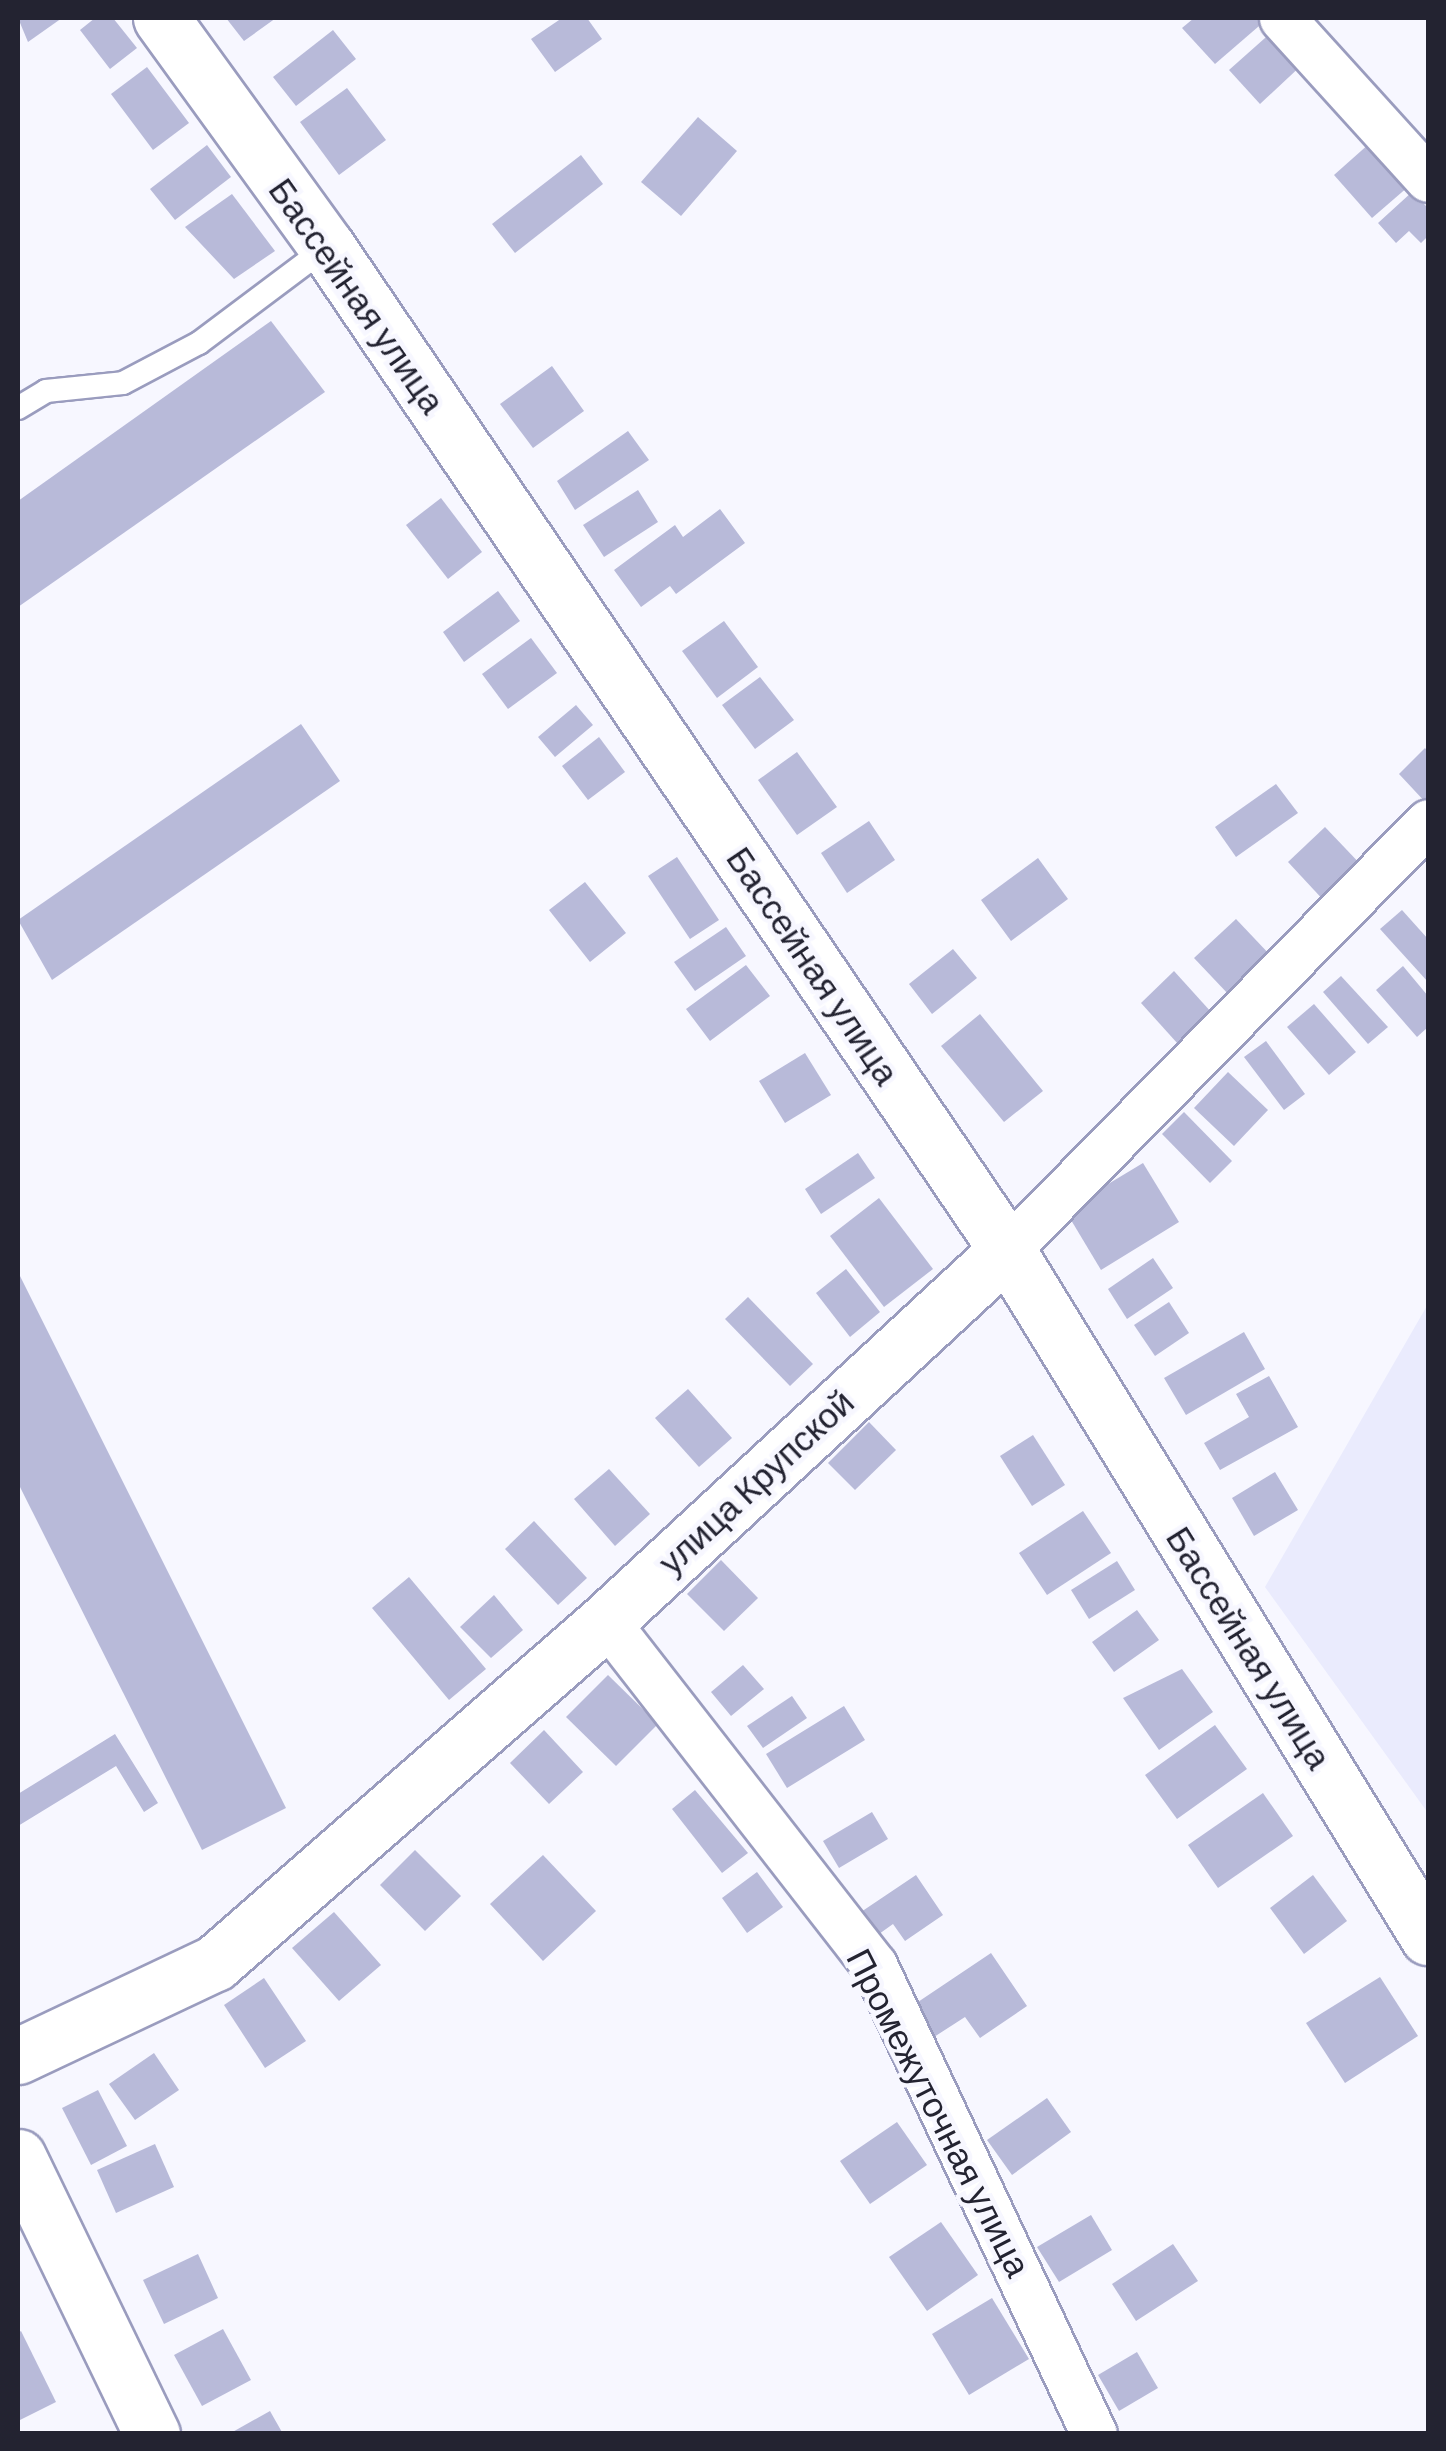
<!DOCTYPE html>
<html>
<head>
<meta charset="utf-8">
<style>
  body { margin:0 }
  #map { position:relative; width:1446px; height:2451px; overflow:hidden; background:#f7f7ff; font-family:Barlow,sans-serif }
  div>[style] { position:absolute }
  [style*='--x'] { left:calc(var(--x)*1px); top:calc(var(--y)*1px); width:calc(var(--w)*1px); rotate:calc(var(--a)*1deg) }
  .built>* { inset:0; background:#eaebfd }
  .building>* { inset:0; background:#b8bad9 }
  .roads { filter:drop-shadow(2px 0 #9a9cbe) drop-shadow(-2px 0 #9a9cbe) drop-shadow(0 2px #9a9cbe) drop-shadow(0 -2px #9a9cbe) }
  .service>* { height:22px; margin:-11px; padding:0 11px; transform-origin:11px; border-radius:11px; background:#fff }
  .minor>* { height:45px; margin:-22.5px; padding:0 22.5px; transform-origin:22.5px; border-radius:22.5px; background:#fff }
  .tertiary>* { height:55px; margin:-27.5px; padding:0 27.5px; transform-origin:27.5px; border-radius:27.5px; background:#fff }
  span { translate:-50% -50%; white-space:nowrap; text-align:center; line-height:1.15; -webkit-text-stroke:9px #f7f7ff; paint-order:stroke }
  .street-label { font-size:35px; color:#232331 }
  .frame { position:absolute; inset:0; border:20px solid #232331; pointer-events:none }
</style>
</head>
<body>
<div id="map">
  <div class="built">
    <div style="clip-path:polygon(1428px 1304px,1428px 1813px,1265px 1587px)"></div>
  </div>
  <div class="building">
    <div style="clip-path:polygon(18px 18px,62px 18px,28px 42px)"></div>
    <div style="clip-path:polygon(95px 18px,113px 18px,137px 48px,110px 69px,80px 30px)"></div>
    <div style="clip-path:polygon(226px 18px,276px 18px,244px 41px)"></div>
    <div style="clip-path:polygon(562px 18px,587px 18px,602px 39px,555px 72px,531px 39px)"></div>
    <div style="clip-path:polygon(1194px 18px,1264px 18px,1266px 20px,1215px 64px,1182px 28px)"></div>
    <div style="clip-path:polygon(1275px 29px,1305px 62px,1260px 104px,1229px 70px)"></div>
    <div style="clip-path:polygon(333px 30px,356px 59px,296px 106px,273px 77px)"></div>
    <div style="clip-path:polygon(147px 67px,189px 123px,153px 150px,111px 94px)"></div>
    <div style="clip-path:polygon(347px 88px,386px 140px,339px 175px,300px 122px)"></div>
    <div style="clip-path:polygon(698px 117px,737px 151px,681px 216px,641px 182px)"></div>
    <div style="clip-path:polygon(1370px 143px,1409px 186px,1372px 218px,1334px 175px)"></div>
    <div style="clip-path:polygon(207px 145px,231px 177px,175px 220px,150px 189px)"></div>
    <div style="clip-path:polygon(581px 155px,603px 184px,515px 253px,492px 224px)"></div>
    <div style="clip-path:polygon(1412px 192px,1428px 208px,1428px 236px,1421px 243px,1409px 231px,1396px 243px,1378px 223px)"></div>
    <div style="clip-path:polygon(232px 194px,275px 251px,234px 279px,185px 227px)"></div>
    <div style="clip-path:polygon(271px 321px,325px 392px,18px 607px,18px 501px)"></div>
    <div style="clip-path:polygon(552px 366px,584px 411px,533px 448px,500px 404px)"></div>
    <div style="clip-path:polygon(628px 431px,649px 460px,575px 510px,557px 481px)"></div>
    <div style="clip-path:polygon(638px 490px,658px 522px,604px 557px,583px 525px)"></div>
    <div style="clip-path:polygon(441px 498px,482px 552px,448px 579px,406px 525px)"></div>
    <div style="clip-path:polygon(720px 509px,745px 543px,676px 594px,670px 586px,641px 607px,614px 570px,675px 525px,683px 537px)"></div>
    <div style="clip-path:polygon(498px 591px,520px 621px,464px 662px,443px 632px)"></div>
    <div style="clip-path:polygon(724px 621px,758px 667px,717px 698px,682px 651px)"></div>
    <div style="clip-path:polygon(531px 638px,557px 673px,508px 709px,482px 674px)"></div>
    <div style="clip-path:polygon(760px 677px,794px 720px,755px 749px,722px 705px)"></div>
    <div style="clip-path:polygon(576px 705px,593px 725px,555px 757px,538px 737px)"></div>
    <div style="clip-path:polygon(301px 724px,340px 781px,52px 980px,18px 920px)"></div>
    <div style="clip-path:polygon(599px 737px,625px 772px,588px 800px,562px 766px)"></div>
    <div style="clip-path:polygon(1425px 748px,1428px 752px,1428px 805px,1399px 774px)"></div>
    <div style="clip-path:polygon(797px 752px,837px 807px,797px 835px,758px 780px)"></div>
    <div style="clip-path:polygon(1276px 784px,1298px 813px,1236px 857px,1215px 827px)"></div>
    <div style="clip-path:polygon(869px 821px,895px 860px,847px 893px,821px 853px)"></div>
    <div style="clip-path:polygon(1325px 827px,1365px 869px,1327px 904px,1288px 862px)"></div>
    <div style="clip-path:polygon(677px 857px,719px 920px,690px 939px,648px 876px)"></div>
    <div style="clip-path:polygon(1038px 858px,1068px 899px,1011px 941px,981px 900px)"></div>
    <div style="clip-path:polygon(585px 882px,626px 933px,590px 962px,549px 910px)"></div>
    <div style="clip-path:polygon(1402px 910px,1428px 939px,1428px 982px,1380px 929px)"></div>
    <div style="clip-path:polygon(1236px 919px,1272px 957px,1230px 996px,1194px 958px)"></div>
    <div style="clip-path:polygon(726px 927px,746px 956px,695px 991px,674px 962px)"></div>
    <div style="clip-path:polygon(953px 949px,977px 978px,932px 1014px,909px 984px)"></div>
    <div style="clip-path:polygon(746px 965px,770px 996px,710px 1041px,686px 1009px)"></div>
    <div style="clip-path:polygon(1403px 966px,1428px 996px,1428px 1027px,1417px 1037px,1376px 990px)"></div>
    <div style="clip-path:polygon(1174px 971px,1212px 1013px,1178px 1044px,1141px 1003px)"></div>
    <div style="clip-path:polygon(1341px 976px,1388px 1027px,1368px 1044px,1323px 992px)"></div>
    <div style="clip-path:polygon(1314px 1004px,1356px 1052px,1329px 1075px,1287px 1027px)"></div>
    <div style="clip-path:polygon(980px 1014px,1043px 1091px,1004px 1122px,941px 1046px)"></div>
    <div style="clip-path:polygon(1266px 1041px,1305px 1094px,1284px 1110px,1244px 1057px)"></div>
    <div style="clip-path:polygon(805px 1053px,831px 1095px,785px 1123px,759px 1081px)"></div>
    <div style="clip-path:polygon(1228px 1072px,1268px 1110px,1234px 1146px,1194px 1108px)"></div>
    <div style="clip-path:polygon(1184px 1112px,1232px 1161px,1210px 1183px,1162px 1134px)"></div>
    <div style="clip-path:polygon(858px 1153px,875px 1178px,821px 1214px,805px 1189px)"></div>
    <div style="clip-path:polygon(1143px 1163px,1179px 1222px,1101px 1270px,1065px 1210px)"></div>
    <div style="clip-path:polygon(879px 1198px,933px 1269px,884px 1307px,830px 1236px)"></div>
    <div style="clip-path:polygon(1153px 1258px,1173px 1288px,1127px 1319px,1108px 1289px)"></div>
    <div style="clip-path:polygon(846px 1269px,880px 1312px,850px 1337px,816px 1293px)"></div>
    <div style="clip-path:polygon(18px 1272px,286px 1808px,202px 1850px,18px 1483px)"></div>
    <div style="clip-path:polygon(748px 1297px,813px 1364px,790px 1386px,725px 1319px)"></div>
    <div style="clip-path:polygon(1169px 1302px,1189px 1333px,1155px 1356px,1134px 1325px)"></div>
    <div style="clip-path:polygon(1244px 1332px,1265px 1369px,1186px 1415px,1164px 1378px)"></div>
    <div style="clip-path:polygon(1269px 1376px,1298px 1427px,1220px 1470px,1204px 1443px,1249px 1417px,1236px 1394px)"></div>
    <div style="clip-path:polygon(688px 1389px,732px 1438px,699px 1467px,655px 1418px)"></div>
    <div style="clip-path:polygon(869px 1422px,896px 1450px,855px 1490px,828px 1463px)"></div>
    <div style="clip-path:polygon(1033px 1435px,1065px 1485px,1032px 1506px,1000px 1456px)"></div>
    <div style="clip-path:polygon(609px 1469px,650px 1514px,615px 1546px,574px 1499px)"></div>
    <div style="clip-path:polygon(1275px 1472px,1298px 1510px,1254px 1536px,1232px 1498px)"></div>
    <div style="clip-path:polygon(1083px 1511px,1111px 1553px,1047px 1595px,1019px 1553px)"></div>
    <div style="clip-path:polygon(534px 1521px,587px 1578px,558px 1605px,505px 1549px)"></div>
    <div style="clip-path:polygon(721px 1560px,758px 1598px,724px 1631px,687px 1594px)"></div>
    <div style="clip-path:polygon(1117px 1561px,1135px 1590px,1089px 1619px,1071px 1590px)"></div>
    <div style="clip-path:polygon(409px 1577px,486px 1669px,449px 1700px,372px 1608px)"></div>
    <div style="clip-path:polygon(494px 1595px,523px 1630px,491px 1658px,460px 1627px)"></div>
    <div style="clip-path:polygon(1137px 1610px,1159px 1640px,1114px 1672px,1092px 1642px)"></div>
    <div style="clip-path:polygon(743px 1665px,764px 1689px,731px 1716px,711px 1692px)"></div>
    <div style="clip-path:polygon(1182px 1669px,1213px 1712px,1159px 1750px,1123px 1698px)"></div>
    <div style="clip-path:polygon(608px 1675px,658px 1724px,616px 1766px,566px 1717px)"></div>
    <div style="clip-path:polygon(792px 1696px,807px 1718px,763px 1748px,747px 1726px)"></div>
    <div style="clip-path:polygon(844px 1706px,865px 1740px,787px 1788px,766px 1754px)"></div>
    <div style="clip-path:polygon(1215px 1725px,1247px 1769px,1177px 1819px,1145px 1775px)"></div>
    <div style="clip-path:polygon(544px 1730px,583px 1772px,549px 1804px,510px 1763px)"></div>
    <div style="clip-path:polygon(115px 1734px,158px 1803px,144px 1812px,116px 1766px,18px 1826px,18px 1794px)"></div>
    <div style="clip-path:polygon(695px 1790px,748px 1853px,722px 1873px,672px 1809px)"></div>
    <div style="clip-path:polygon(1263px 1793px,1293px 1836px,1218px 1888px,1188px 1845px)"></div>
    <div style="clip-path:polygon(872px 1812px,888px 1839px,839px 1868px,823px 1841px)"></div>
    <div style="clip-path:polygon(415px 1850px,461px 1896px,425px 1931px,380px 1885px)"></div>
    <div style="clip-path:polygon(543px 1855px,596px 1911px,543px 1961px,490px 1904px)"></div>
    <div style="clip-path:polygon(757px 1872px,783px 1907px,747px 1933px,722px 1898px)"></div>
    <div style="clip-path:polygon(916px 1875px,943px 1915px,905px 1941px,893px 1924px,872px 1939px,855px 1916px)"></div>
    <div style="clip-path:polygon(1313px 1875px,1347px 1921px,1304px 1954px,1270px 1908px)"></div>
    <div style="clip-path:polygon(334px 1912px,381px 1965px,339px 2001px,292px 1948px)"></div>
    <div style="clip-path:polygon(991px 1953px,1027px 2006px,980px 2038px,965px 2017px,934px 2037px,912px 2006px)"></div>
    <div style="clip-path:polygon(1380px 1977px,1418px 2036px,1345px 2083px,1306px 2023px)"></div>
    <div style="clip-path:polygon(264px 1978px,306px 2041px,265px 2068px,224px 2005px)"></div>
    <div style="clip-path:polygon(154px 2053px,179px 2090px,135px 2120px,109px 2084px)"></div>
    <div style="clip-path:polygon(98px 2090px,127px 2146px,91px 2165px,62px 2108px)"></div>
    <div style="clip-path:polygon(1047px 2098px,1071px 2132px,1012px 2175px,987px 2140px)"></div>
    <div style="clip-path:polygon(897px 2122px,927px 2165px,870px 2204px,840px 2161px)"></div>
    <div style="clip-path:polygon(155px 2144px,174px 2187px,116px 2213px,97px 2170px)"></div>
    <div style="clip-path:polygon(1091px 2215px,1112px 2250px,1059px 2282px,1037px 2247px)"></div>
    <div style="clip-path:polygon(941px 2222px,978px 2275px,927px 2311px,889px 2257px)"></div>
    <div style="clip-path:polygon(1173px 2244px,1198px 2281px,1136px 2321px,1112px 2284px)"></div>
    <div style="clip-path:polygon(198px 2254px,218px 2298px,164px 2324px,143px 2280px)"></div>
    <div style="clip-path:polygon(992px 2298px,1029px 2359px,969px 2395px,932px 2334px)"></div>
    <div style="clip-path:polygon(223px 2329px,251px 2380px,202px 2406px,174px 2355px)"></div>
    <div style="clip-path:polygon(21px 2331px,56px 2402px,18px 2421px,18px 2333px)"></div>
    <div style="clip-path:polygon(1137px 2352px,1158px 2388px,1119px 2411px,1098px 2375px)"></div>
    <div style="clip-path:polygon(270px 2411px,283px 2434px,229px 2434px)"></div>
  </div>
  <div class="roads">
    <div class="service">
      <div style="--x:18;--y:408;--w:33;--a:-31"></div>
      <div style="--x:46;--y:391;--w:77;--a:-5.9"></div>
      <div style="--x:123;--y:383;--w:86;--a:-27.8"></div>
      <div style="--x:199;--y:343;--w:160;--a:-36.9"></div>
    </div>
    <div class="minor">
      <div style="--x:1282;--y:18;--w:217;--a:47.8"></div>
      <div style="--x:1007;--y:1250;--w:600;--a:-45.47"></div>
      <div style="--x:606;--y:1621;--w:436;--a:52.1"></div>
      <div style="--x:874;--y:1965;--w:518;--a:64.87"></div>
    </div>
    <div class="tertiary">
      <div style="--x:161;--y:18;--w:283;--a:54.1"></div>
      <div style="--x:327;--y:247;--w:1212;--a:55.86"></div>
      <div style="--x:1007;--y:1250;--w:806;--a:58.5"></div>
      <div style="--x:18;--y:2056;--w:218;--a:-25.3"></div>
      <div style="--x:215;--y:1963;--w:519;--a:-41.18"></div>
      <div style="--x:606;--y:1621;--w:546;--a:-42.77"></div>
      <div style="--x:18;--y:2157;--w:308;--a:64.2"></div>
    </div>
  </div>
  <div class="street-label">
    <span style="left:358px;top:295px;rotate:55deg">Бассейная улица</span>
    <span style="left:814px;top:965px;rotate:56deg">Бассейная улица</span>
    <span style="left:755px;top:1481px;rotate:-43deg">улица Крупской</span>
    <span style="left:1250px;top:1647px;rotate:58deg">Бассейная улица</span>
    <span style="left:940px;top:2112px;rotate:63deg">Промежуточная улица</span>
  </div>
  <div class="frame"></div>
</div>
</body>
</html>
